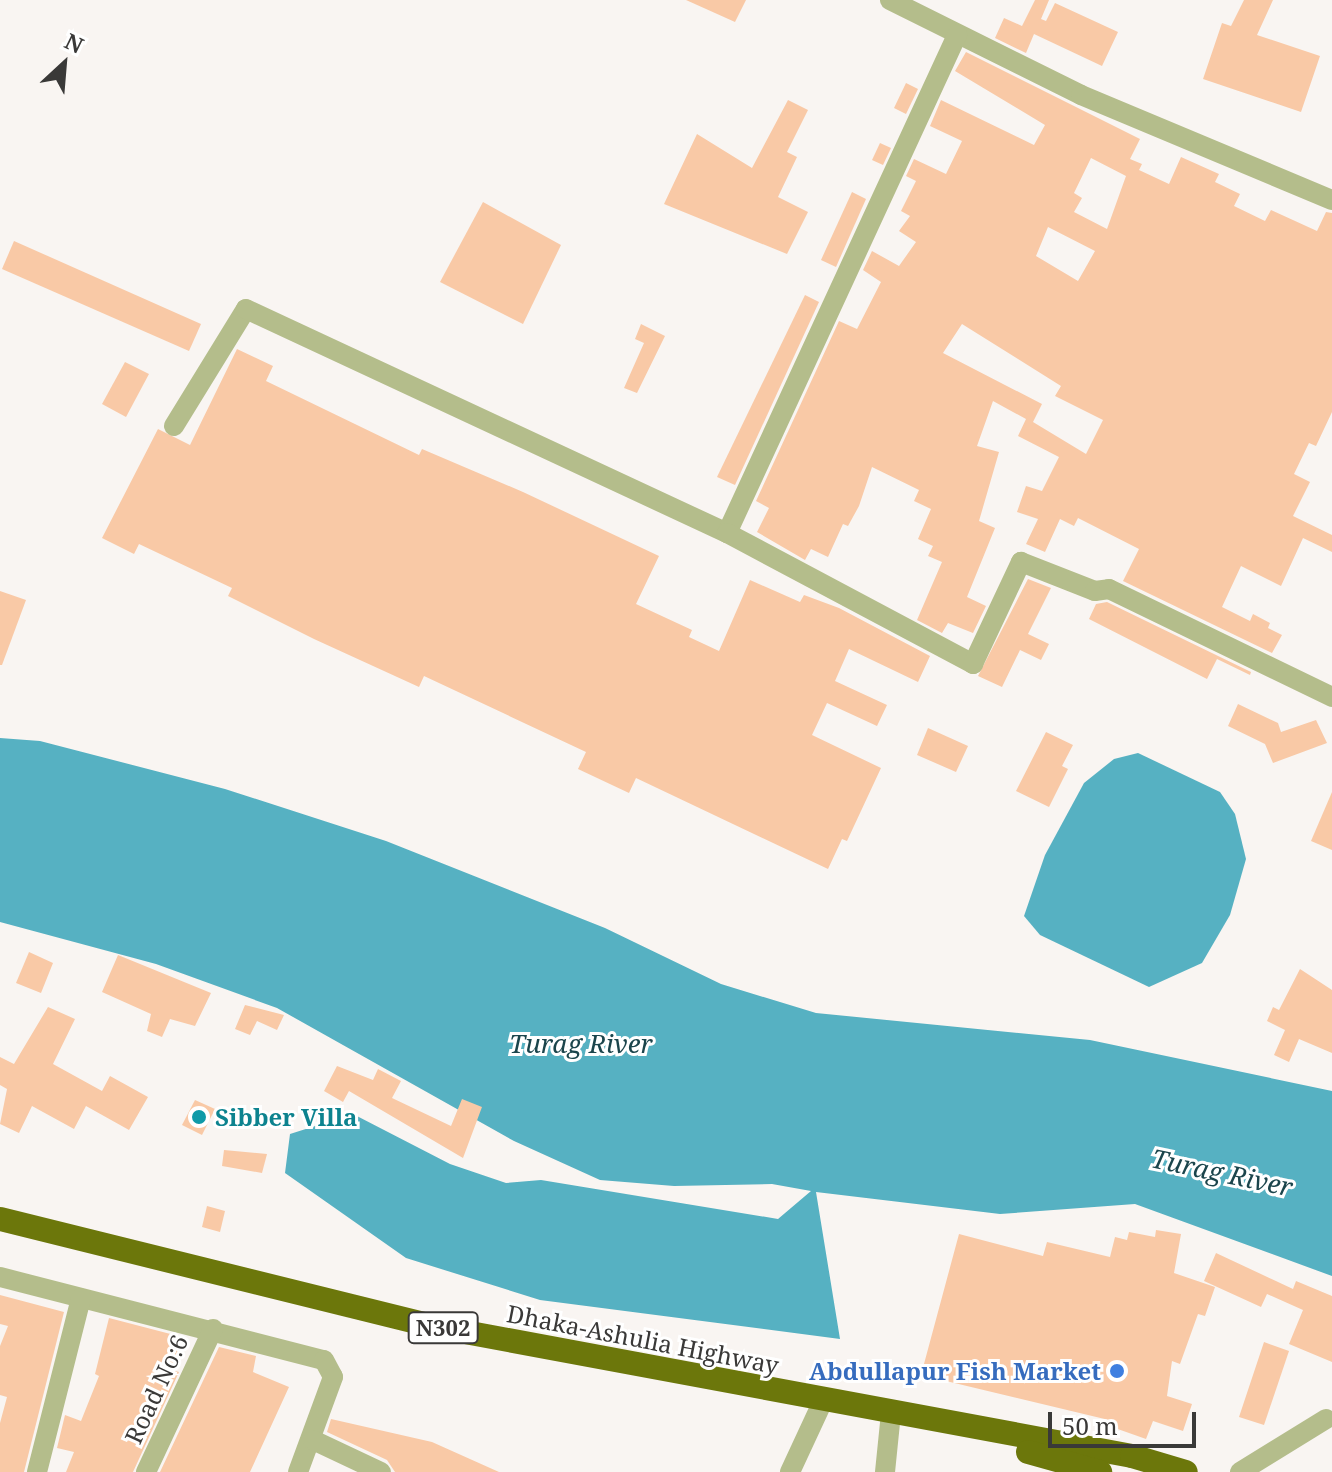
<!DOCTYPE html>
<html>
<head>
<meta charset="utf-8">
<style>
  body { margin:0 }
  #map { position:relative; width:1332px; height:1472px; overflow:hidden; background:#f9f5f2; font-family:"Noto Serif",serif }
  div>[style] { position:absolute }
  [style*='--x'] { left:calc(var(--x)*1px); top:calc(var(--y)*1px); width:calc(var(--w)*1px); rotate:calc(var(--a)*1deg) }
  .water>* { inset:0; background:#56b1c2 }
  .building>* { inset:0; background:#f9c9a6 }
  .minor>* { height:20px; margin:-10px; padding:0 10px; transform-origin:10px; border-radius:10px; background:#b4bd8b }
  .highway>* { height:24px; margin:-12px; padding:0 12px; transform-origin:12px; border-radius:12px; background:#6c770b }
  .dots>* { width:22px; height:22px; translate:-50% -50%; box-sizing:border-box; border:4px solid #fff; border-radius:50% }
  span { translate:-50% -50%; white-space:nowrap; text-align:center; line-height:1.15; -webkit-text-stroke:6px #fff; paint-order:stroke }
  .shield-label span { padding:2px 6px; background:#fff; border:2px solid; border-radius:6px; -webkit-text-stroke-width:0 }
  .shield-label { font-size:22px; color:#3a3938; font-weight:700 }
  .culture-label { font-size:24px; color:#0d838f; font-weight:700 }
  .left { translate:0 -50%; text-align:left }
  .street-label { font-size:24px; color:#3a3938 }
  .shop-label { font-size:24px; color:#366cbe; font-weight:700 }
  .right { translate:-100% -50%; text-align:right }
  .water-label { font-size:26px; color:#1b454c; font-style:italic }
  .north { position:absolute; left:24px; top:24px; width:80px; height:80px; -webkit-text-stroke:6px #fff; paint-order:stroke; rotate:26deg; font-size:22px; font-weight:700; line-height:32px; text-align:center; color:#3a3938 }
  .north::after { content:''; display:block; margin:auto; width:28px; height:36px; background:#3a3938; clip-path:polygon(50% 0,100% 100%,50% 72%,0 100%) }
  .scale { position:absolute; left:1048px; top:1412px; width:148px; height:36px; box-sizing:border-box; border:4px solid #3a3938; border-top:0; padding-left:10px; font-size:24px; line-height:28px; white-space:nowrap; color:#3a3938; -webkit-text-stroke:6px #fff; paint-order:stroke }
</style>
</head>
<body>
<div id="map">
  <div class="water">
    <div style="clip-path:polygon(0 738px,40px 741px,225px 789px,386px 841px,605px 928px,721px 984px,816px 1013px,1090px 1040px,1332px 1091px,1332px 1276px,1135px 1204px,1000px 1214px,816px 1192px,840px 1339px,540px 1300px,406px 1258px,285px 1173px,290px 1134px,353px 1114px,450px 1164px,506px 1183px,541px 1180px,778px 1219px,811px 1191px,772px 1184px,674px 1186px,600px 1180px,514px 1141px,277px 1008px,156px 964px,0 922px)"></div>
    <div style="clip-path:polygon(1138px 753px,1220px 792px,1235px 814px,1246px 859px,1230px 915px,1202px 963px,1149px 987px,1040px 935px,1024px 916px,1045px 855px,1084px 783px,1114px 759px)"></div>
  </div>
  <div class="building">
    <div style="clip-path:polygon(686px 0,746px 0,735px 22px)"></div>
    <div style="clip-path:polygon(1035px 0,1049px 0,1041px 19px,1046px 21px,1055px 3px,1118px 32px,1102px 66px,1034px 34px,1026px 53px,995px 38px,1004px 18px,1022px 26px)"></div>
    <div style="clip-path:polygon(1244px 0,1273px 0,1257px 35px,1320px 56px,1301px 112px,1203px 79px,1222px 23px,1231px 26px)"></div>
    <div style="clip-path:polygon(evenodd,966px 52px,1140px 139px,1130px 159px,1142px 164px,1139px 170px,1169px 184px,1181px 157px,1219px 174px,1215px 182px,1240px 194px,1234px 206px,1265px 221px,1271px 210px,1317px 231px,1326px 212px,1332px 213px,1332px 412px,1316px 446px,1309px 443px,1294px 474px,1310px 482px,1293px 516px,1332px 535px,1332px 552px,1303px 538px,1281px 586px,1241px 566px,1222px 607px,1250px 621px,1253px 614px,1270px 623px,1268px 628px,1282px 635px,1272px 653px,1123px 581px,1139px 549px,1078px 518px,1074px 526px,1060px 519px,1045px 552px,1026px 544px,1038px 519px,1017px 512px,1026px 486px,1042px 491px,1059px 457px,1018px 436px,1026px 419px,993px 401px,977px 446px,999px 452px,979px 521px,995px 528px,967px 597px,986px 606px,973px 633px,948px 623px,942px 633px,917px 620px,942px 562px,928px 556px,933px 546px,918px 539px,931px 509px,914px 501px,919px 490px,872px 467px,859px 506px,848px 526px,843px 524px,828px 557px,811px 549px,805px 560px,757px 532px,769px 508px,756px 501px,839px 321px,857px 329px,881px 282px,863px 270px,872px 251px,899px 266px,916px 242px,899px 231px,910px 216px,901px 211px,916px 181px,906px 176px,914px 159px,946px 174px,962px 141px,930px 126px,941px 100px,1034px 145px,1045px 125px,955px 71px,966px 52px,1091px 158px,1126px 176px,1107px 229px,1074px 212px,1082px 198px,1074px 193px,1091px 158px,966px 52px,1048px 227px,1095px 251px,1078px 281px,1036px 256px,1048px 227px,966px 52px,962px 324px,1061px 386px,1055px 396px,1103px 420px,1086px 454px,1033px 422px,1042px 404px,943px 353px,962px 324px)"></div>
    <div style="clip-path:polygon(906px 83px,918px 89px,906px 114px,894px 108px)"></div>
    <div style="clip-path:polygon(788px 100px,808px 110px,787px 152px,797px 157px,778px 197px,808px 212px,787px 254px,664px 204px,697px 134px,752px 168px)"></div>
    <div style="clip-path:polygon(880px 143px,891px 148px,883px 165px,872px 160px)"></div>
    <div style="clip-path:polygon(852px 192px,866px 199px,836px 267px,821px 260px)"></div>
    <div style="clip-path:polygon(483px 202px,561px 245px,523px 324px,440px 282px)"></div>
    <div style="clip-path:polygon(14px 241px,201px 324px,189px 351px,2px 269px)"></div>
    <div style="clip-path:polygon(805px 295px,819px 302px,735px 485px,717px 477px)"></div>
    <div style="clip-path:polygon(641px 324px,665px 336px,637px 393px,624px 388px,644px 343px,635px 339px)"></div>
    <div style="clip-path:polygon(237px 349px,273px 366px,266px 381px,419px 455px,422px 449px,523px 492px,659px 556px,636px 604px,692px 630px,689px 637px,719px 651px,750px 580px,800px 602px,804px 595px,839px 608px,930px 656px,918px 682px,849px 649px,835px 681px,887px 705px,877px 726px,827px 703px,812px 735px,881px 768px,847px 841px,842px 839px,828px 869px,636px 778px,629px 793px,578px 769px,586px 752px,424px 676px,419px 687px,314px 639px,228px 596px,232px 588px,139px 544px,134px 554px,102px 538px,158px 429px,190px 445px)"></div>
    <div style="clip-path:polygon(125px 362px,149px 374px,126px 417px,102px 404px)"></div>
    <div style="clip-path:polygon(1028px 579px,1051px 588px,1028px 634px,1049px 644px,1041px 660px,1020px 650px,1002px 687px,978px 676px)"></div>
    <div style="clip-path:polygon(0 591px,26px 600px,2px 665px,0 665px)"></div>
    <div style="clip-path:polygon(1107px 602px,1251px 672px,1250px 675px,1217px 659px,1207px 679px,1089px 619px,1096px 604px)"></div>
    <div style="clip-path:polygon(1238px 704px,1278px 723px,1281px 732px,1316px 720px,1327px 743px,1273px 763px,1265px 744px,1228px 726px)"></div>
    <div style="clip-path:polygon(928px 728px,968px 746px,956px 772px,917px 755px)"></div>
    <div style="clip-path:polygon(1046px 732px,1073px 745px,1062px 766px,1068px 769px,1049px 807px,1016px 791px)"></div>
    <div style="clip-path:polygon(1332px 792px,1332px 850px,1311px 841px)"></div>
    <div style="clip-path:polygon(29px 952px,53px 963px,41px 993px,16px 983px)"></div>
    <div style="clip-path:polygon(118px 955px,211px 993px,195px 1026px,170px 1019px,162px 1037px,147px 1031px,151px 1014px,102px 992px)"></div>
    <div style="clip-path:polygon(1300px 969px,1332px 990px,1332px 1053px,1299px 1039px,1289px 1062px,1274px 1055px,1285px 1030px,1267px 1021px,1273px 1007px,1279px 1010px)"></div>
    <div style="clip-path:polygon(245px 1005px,284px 1015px,277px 1030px,257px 1021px,250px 1035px,235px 1029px)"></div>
    <div style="clip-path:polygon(48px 1007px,75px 1019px,53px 1064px,102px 1091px,110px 1076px,148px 1097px,129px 1130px,86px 1106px,74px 1129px,32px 1106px,19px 1133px,0 1124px,7px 1089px,0 1085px,0 1057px,14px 1064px)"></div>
    <div style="clip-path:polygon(337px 1066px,373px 1080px,378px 1069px,401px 1081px,392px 1098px,451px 1126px,462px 1099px,482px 1107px,463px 1158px,349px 1091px,343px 1102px,324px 1091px)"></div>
    <div style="clip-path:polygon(195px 1100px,215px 1109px,202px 1135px,182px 1125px)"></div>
    <div style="clip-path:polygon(224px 1150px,267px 1154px,262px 1173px,222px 1166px)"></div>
    <div style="clip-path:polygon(207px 1206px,225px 1211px,220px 1232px,202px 1227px)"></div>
    <div style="clip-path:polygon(1156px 1230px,1181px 1234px,1174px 1273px,1215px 1287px,1205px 1316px,1198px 1314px,1180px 1364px,1172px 1361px,1167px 1396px,1192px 1404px,1183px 1431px,1153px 1421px,1146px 1439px,1112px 1427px,1113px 1421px,921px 1375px,959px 1234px,1043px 1256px,1047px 1242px,1110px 1257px,1115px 1237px,1127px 1240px,1129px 1232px,1155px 1237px)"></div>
    <div style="clip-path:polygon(1216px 1253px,1293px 1289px,1296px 1281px,1332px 1296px,1332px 1362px,1289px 1344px,1303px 1310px,1267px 1294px,1261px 1307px,1204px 1281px)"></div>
    <div style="clip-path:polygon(0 1295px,64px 1312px,24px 1472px,0 1472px,0 1423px,7px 1397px,0 1395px,0 1346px,8px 1326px,0 1324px)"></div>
    <div style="clip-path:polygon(109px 1318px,182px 1337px,172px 1370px,179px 1372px,133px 1472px,66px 1472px,74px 1452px,57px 1448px,65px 1415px,81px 1421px,99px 1376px,95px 1374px)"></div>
    <div style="clip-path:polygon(1264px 1342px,1289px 1351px,1264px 1425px,1239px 1417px)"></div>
    <div style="clip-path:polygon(219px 1347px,256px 1356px,253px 1372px,289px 1387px,250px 1472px,160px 1472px)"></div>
    <div style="clip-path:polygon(331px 1419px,432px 1442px,499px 1472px,395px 1472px,387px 1460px,327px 1432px)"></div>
  </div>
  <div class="minor">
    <div style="--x:890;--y:0;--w:213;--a:26.4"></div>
    <div style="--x:1081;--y:95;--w:272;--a:22.7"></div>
    <div style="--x:174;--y:426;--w:137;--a:-58.4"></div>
    <div style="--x:246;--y:309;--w:531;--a:24.97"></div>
    <div style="--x:727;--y:533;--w:549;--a:-65.21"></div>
    <div style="--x:727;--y:533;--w:279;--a:28"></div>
    <div style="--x:973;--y:664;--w:113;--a:-64.8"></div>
    <div style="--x:1021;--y:562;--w:79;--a:21.4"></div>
    <div style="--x:1095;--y:591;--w:14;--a:-8"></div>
    <div style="--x:1109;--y:589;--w:248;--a:25.8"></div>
    <div style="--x:0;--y:1277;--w:334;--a:14.4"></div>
    <div style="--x:324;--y:1360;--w:19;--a:62"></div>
    <div style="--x:333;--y:1377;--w:101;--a:110.2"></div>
    <div style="--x:313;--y:1440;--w:75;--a:25.2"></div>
    <div style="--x:37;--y:1472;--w:179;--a:-75.8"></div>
    <div style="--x:146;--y:1472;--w:158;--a:-64.9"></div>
    <div style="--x:790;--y:1472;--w:78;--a:-65.1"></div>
    <div style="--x:885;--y:1472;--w:59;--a:-84.2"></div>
    <div style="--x:1240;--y:1472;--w:101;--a:-31.6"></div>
  </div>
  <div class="highway">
    <div style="--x:0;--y:1219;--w:451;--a:13.9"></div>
    <div style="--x:438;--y:1327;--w:706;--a:10.53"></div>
    <div style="--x:1132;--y:1456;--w:56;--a:16.5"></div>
    <div style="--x:1028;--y:1452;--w:75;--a:15.5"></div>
  </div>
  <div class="dots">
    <div style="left:199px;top:1117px;background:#0f9aa8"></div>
    <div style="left:1117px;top:1371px;background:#3f7fe0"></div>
  </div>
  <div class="shield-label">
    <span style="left:443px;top:1328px">N302</span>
  </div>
  <div class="culture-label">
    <span class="left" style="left:215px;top:1117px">Sibber Villa</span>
  </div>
  <div class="street-label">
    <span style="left:643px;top:1339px;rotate:11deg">Dhaka-Ashulia Highway</span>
    <span style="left:156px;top:1389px;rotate:-65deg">Road No:6</span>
  </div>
  <div class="shop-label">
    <span class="right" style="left:1101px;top:1371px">Abdullapur Fish Market</span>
  </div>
  <div class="water-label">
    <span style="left:581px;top:1044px">Turag River</span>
    <span style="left:1222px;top:1173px;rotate:12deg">Turag River</span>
  </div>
  <div class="north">N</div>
  <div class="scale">50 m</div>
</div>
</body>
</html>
